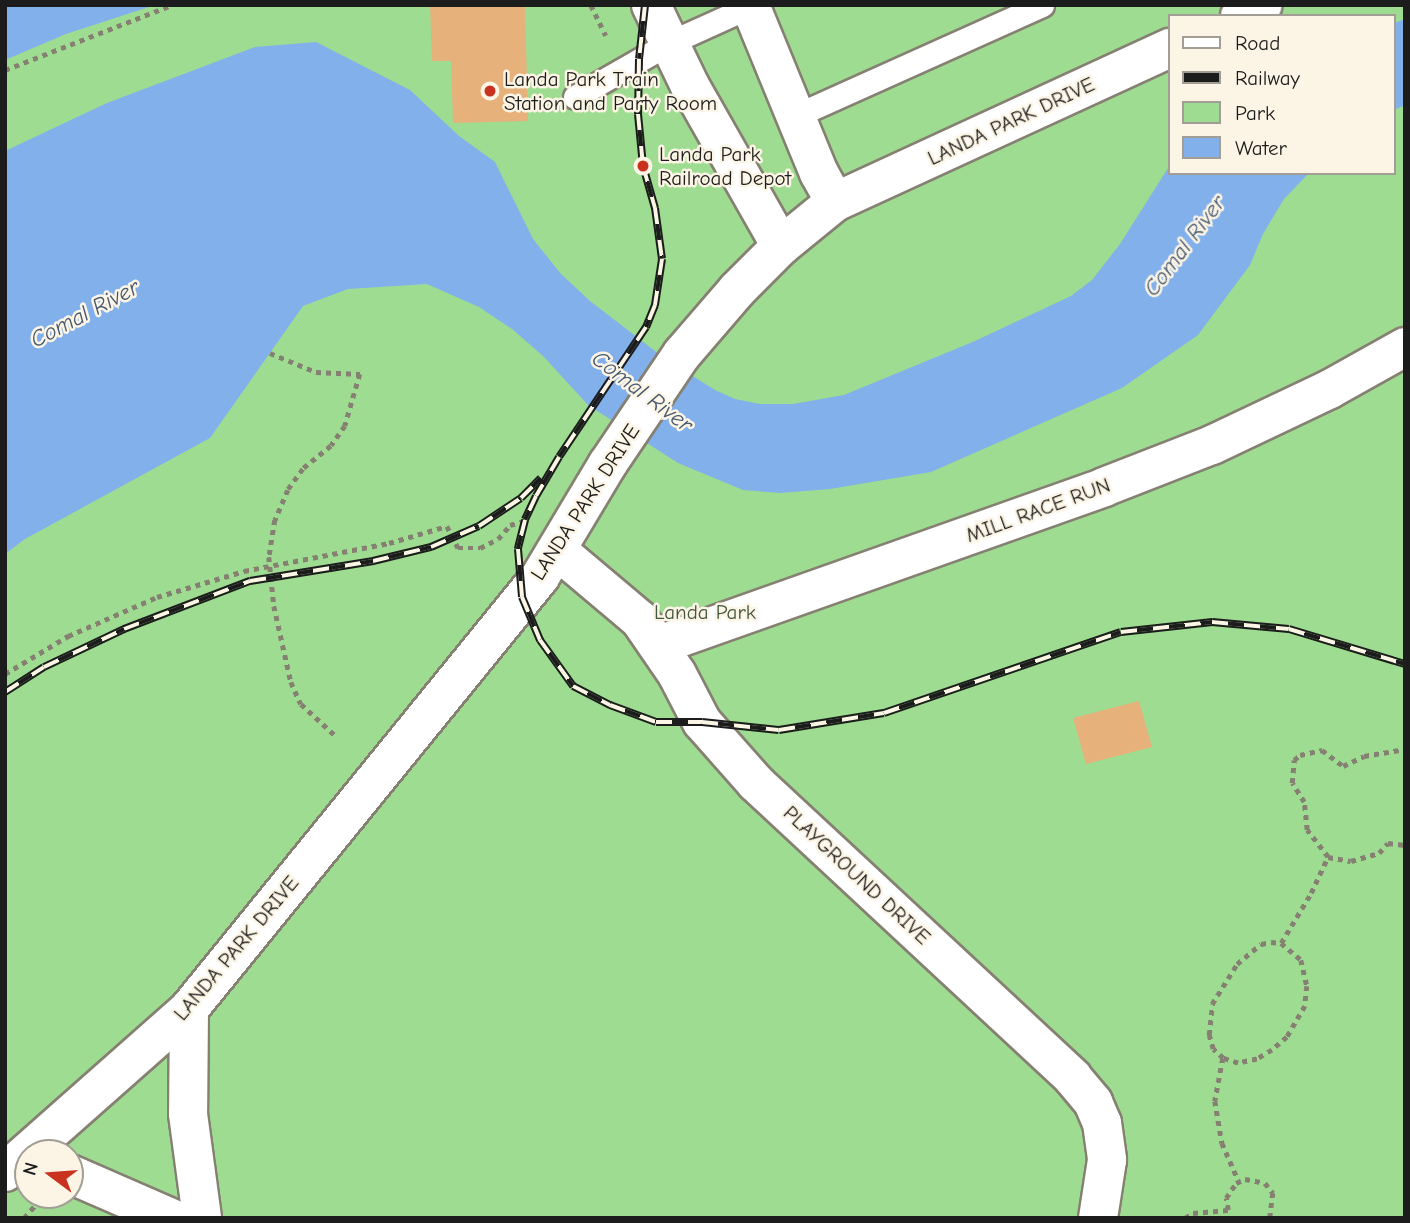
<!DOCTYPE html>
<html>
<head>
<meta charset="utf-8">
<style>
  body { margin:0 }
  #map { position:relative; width:1410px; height:1223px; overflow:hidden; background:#f1e5c8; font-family:"Comic Neue",sans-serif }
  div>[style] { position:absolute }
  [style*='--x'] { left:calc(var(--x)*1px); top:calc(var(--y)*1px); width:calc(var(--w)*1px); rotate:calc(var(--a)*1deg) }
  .green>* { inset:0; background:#9edc91 }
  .water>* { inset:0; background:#81b0eb }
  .building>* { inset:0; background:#e7b17b }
  .path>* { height:4.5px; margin-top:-2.25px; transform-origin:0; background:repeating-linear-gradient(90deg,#868072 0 5px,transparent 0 10px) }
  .roads { filter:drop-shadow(2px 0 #868072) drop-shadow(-2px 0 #868072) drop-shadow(0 2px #868072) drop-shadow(0 -2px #868072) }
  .service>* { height:23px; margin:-11.5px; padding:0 11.5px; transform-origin:11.5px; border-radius:11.5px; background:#fff }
  .minor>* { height:38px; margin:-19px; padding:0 19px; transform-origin:19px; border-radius:19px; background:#fff }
  .tertiary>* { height:38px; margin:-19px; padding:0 19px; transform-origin:19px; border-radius:19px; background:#fff }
  .rail>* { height:8px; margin-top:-4px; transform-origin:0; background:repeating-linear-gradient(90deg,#fcf5e5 0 16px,#1c1c1c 0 32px); box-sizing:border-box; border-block:2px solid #1c1c1c }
  .dots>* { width:19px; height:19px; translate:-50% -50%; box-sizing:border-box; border:4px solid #fcf5e5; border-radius:50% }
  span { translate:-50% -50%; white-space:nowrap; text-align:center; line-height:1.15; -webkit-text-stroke:5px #fcf5e5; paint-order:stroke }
  .poi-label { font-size:21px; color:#1c1c1c }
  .left { translate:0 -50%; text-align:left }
  .street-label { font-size:21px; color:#1c1c1c }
  .park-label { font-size:21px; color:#43563f }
  .water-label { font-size:23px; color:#44576f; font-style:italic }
  .frame { position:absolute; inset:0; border:7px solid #1c1c1c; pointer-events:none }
  .legend { position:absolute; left:1168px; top:14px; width:228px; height:161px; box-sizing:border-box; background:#fcf5e5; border:2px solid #a29e95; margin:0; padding:9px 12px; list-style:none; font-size:21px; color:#1c1c1c }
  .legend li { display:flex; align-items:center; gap:14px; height:35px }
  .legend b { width:35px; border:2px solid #a29e95 }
  .north { position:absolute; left:14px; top:1139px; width:70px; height:70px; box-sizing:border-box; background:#fcf5e5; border:2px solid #a29e95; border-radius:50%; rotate:286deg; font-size:19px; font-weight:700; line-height:28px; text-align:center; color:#1c1c1c }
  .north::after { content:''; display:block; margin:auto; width:24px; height:32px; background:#c8321e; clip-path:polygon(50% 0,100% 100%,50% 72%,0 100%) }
</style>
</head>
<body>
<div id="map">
  <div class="green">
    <div style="clip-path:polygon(evenodd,5px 5px,1405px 5px,1405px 1218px,5px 1218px,5px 5px,1170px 16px,1394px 16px,1394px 173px,1170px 173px,1170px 16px,5px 5px,28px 1153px,70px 1153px,70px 1195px,28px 1195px,28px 1153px)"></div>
  </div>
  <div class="water">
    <div style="clip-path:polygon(5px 5px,155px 5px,66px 34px,5px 60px)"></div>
    <div style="clip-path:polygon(1405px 19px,1405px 105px,1394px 110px,1394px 23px)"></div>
    <div style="clip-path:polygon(316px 42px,410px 90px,459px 136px,495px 162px,533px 239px,561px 274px,590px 301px,664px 358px,715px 390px,735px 399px,760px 404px,793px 404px,844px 395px,975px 341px,1071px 296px,1092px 280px,1120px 244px,1170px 165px,1170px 173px,1309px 173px,1284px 199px,1263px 234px,1250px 265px,1198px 335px,1122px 388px,931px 472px,830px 489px,780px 493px,743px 490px,678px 463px,588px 405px,543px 356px,512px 329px,479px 307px,427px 284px,348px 289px,303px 306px,210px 438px,25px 539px,5px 554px,5px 151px,107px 103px,255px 47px)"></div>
  </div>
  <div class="building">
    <div style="clip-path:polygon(430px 5px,525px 5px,528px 121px,453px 123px,451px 61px,432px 61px)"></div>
    <div style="clip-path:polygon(1139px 701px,1152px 747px,1086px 764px,1073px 718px)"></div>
  </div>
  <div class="path">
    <div style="--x:591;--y:5;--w:34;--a:64"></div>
    <div style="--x:5;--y:70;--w:179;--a:-21.3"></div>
    <div style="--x:270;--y:353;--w:50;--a:22.4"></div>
    <div style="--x:316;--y:372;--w:44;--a:2.6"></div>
    <div style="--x:360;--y:374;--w:54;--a:106.1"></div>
    <div style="--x:345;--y:426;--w:24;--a:125"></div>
    <div style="--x:331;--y:446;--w:36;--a:141"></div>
    <div style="--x:303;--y:469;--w:26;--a:126"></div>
    <div style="--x:288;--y:490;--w:33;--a:113"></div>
    <div style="--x:275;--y:520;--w:37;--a:99"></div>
    <div style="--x:269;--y:557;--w:49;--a:84.2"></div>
    <div style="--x:274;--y:606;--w:78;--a:77.4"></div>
    <div style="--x:291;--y:682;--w:24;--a:66"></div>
    <div style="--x:301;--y:704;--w:49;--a:42.5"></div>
    <div style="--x:5;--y:674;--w:74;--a:-31.1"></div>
    <div style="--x:68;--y:636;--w:97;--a:-23.7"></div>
    <div style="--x:157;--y:597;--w:91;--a:-16.6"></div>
    <div style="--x:244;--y:571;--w:148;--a:-10.9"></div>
    <div style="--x:389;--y:543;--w:60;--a:-16.3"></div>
    <div style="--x:447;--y:526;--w:25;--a:63"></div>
    <div style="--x:458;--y:548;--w:22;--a:0"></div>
    <div style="--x:480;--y:548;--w:20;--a:-27"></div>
    <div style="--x:498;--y:539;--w:18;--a:-49"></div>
    <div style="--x:510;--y:525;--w:18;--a:-16"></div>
    <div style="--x:1328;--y:857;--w:34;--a:-128"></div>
    <div style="--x:1307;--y:830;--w:28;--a:-96"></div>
    <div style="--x:1304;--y:802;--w:22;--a:-122"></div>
    <div style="--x:1292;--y:783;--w:23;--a:-85"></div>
    <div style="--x:1294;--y:760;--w:8;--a:-40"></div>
    <div style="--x:1300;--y:755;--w:23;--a:-13"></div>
    <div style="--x:1322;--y:750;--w:26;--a:37"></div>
    <div style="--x:1343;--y:766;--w:23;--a:-25"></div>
    <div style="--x:1364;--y:756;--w:42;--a:-9.7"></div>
    <div style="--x:1271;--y:942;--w:10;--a:6"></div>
    <div style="--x:1281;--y:943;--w:26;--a:40"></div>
    <div style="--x:1301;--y:960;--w:27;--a:77"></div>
    <div style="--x:1307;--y:986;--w:20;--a:96"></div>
    <div style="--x:1305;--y:1006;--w:36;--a:120"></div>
    <div style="--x:1287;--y:1037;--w:20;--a:139"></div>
    <div style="--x:1272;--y:1050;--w:17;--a:149"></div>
    <div style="--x:1257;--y:1059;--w:19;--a:168"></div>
    <div style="--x:1238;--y:1063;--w:16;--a:-162"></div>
    <div style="--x:1223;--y:1058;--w:13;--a:-138"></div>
    <div style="--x:1213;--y:1049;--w:15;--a:-106"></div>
    <div style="--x:1209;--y:1035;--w:31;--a:-84"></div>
    <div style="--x:1212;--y:1004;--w:47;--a:-58"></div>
    <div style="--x:1237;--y:964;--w:31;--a:-40"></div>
    <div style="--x:1261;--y:944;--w:10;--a:-11"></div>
    <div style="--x:1281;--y:943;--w:58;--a:-59"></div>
    <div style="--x:1311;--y:893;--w:40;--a:-65"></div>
    <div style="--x:1328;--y:857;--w:23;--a:10"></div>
    <div style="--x:1351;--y:861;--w:29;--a:-16"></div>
    <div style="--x:1379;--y:853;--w:13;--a:-48"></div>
    <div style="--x:1388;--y:843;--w:17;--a:7"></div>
    <div style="--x:1223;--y:1058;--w:44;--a:100.5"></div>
    <div style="--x:1215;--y:1101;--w:43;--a:80.5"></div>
    <div style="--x:1222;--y:1143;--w:43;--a:66.4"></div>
    <div style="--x:24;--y:1218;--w:20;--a:-49"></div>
    <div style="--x:1185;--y:1218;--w:9;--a:-32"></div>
    <div style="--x:1193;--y:1213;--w:35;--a:-5"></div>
    <div style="--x:1228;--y:1210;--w:12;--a:-99"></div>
    <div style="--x:1226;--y:1198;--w:18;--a:-56"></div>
    <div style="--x:1236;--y:1183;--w:10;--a:-24"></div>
    <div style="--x:1245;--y:1179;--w:20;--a:11"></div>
    <div style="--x:1265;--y:1183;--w:13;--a:51"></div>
    <div style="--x:1273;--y:1193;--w:25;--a:97"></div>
  </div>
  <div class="roads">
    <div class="service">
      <div style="--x:575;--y:97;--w:108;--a:-29.9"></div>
      <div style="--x:669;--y:43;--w:92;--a:-24.3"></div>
      <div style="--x:795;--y:116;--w:271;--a:-24.2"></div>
    </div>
    <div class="minor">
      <div style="--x:651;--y:5;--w:90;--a:64.3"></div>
      <div style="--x:690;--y:86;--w:184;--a:60.4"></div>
      <div style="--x:750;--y:5;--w:182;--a:67.7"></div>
      <div style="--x:819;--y:173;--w:33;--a:61"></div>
      <div style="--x:557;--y:550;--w:109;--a:40.1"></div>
      <div style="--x:640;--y:620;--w:65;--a:55.6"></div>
      <div style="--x:677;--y:674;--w:54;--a:62.5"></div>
      <div style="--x:702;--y:722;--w:81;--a:48.5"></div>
      <div style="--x:756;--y:783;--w:432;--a:42.9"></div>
      <div style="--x:1072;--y:1077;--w:33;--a:50"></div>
      <div style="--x:1093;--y:1102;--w:23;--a:67"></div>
      <div style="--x:1102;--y:1123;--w:37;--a:82"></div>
      <div style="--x:1107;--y:1160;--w:59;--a:98.8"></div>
      <div style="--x:659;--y:645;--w:472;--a:-19.5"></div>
      <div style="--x:1104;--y:487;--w:116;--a:-21.3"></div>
      <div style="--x:1212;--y:445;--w:131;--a:-25.4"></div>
      <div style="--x:1330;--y:389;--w:86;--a:-29.2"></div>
      <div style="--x:189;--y:1009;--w:105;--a:90.5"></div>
      <div style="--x:188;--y:1114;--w:105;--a:82.3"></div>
      <div style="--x:70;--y:1174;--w:110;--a:23.5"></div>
    </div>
    <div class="tertiary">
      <div style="--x:1240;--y:16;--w:25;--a:-26"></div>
      <div style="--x:5;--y:1172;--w:246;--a:-41.5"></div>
      <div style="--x:189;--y:1009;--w:557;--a:-50.91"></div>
      <div style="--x:540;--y:577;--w:131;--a:-59.1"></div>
      <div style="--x:607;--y:465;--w:134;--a:-56"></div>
      <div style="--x:682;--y:354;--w:84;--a:-49.3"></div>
      <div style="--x:737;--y:290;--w:62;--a:-45"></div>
      <div style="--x:781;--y:246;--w:70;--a:-39.2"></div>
      <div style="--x:835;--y:202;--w:369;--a:-24.7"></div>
    </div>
  </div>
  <div class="rail">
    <div style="--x:645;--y:5;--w:54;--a:96.3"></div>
    <div style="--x:639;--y:59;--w:55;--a:91"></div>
    <div style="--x:638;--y:114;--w:52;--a:84.5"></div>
    <div style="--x:643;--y:166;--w:44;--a:74.1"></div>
    <div style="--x:655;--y:208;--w:51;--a:82.2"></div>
    <div style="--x:662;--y:259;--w:47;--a:98.7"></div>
    <div style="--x:655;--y:305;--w:24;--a:112"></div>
    <div style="--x:646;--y:327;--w:156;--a:123.8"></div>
    <div style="--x:559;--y:457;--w:45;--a:120.5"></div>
    <div style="--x:536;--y:496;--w:26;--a:115"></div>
    <div style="--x:525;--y:520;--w:30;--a:104"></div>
    <div style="--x:518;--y:549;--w:48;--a:85.2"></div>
    <div style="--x:522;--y:597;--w:47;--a:67.3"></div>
    <div style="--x:540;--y:640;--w:57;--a:54.3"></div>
    <div style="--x:573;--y:686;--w:42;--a:27.2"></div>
    <div style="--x:610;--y:705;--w:49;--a:20.3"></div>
    <div style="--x:656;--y:722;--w:46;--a:0"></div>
    <div style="--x:702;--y:722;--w:77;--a:5.9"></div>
    <div style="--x:779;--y:730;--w:106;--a:-9.2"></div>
    <div style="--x:884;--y:713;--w:250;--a:-18.9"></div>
    <div style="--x:1121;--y:632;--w:92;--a:-6.3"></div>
    <div style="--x:1212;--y:622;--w:77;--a:5.2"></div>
    <div style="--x:1289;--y:629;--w:121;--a:16.8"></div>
    <div style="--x:5;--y:692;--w:46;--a:-32.7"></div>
    <div style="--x:44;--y:667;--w:89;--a:-25.4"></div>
    <div style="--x:124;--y:629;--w:135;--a:-20.9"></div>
    <div style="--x:250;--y:581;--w:125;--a:-9.2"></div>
    <div style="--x:373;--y:561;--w:60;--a:-13.6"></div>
    <div style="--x:431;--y:547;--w:52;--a:-23.6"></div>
    <div style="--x:479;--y:526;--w:50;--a:-33.7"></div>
    <div style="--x:521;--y:498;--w:28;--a:-45"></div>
  </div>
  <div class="dots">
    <div style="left:490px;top:91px;background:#c8321e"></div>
    <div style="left:643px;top:166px;background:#c8321e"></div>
  </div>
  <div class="poi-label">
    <span class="left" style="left:504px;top:91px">Landa Park Train<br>Station and Party Room</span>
    <span class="left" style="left:659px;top:166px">Landa Park<br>Railroad Depot</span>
  </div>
  <div class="street-label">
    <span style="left:1011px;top:121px;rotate:-25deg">LANDA PARK DRIVE</span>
    <span style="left:585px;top:502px;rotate:-57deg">LANDA PARK DRIVE</span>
    <span style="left:1038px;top:510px;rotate:-20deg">MILL RACE RUN</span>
    <span style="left:857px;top:875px;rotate:43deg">PLAYGROUND DRIVE</span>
    <span style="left:236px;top:948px;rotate:-50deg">LANDA PARK DRIVE</span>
  </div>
  <div class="park-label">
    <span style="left:705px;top:612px">Landa Park</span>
  </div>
  <div class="water-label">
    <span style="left:1185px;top:246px;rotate:-53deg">Comal River</span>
    <span style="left:85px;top:314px;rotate:-28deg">Comal River</span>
    <span style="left:642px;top:392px;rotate:37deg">Comal River</span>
  </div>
  <div class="frame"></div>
  <ul class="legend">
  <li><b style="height:9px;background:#fff"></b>Road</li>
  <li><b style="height:9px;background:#1c1c1c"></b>Railway</li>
  <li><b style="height:19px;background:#9edc91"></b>Park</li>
  <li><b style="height:19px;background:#81b0eb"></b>Water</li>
  </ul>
  <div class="north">N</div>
</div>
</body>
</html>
